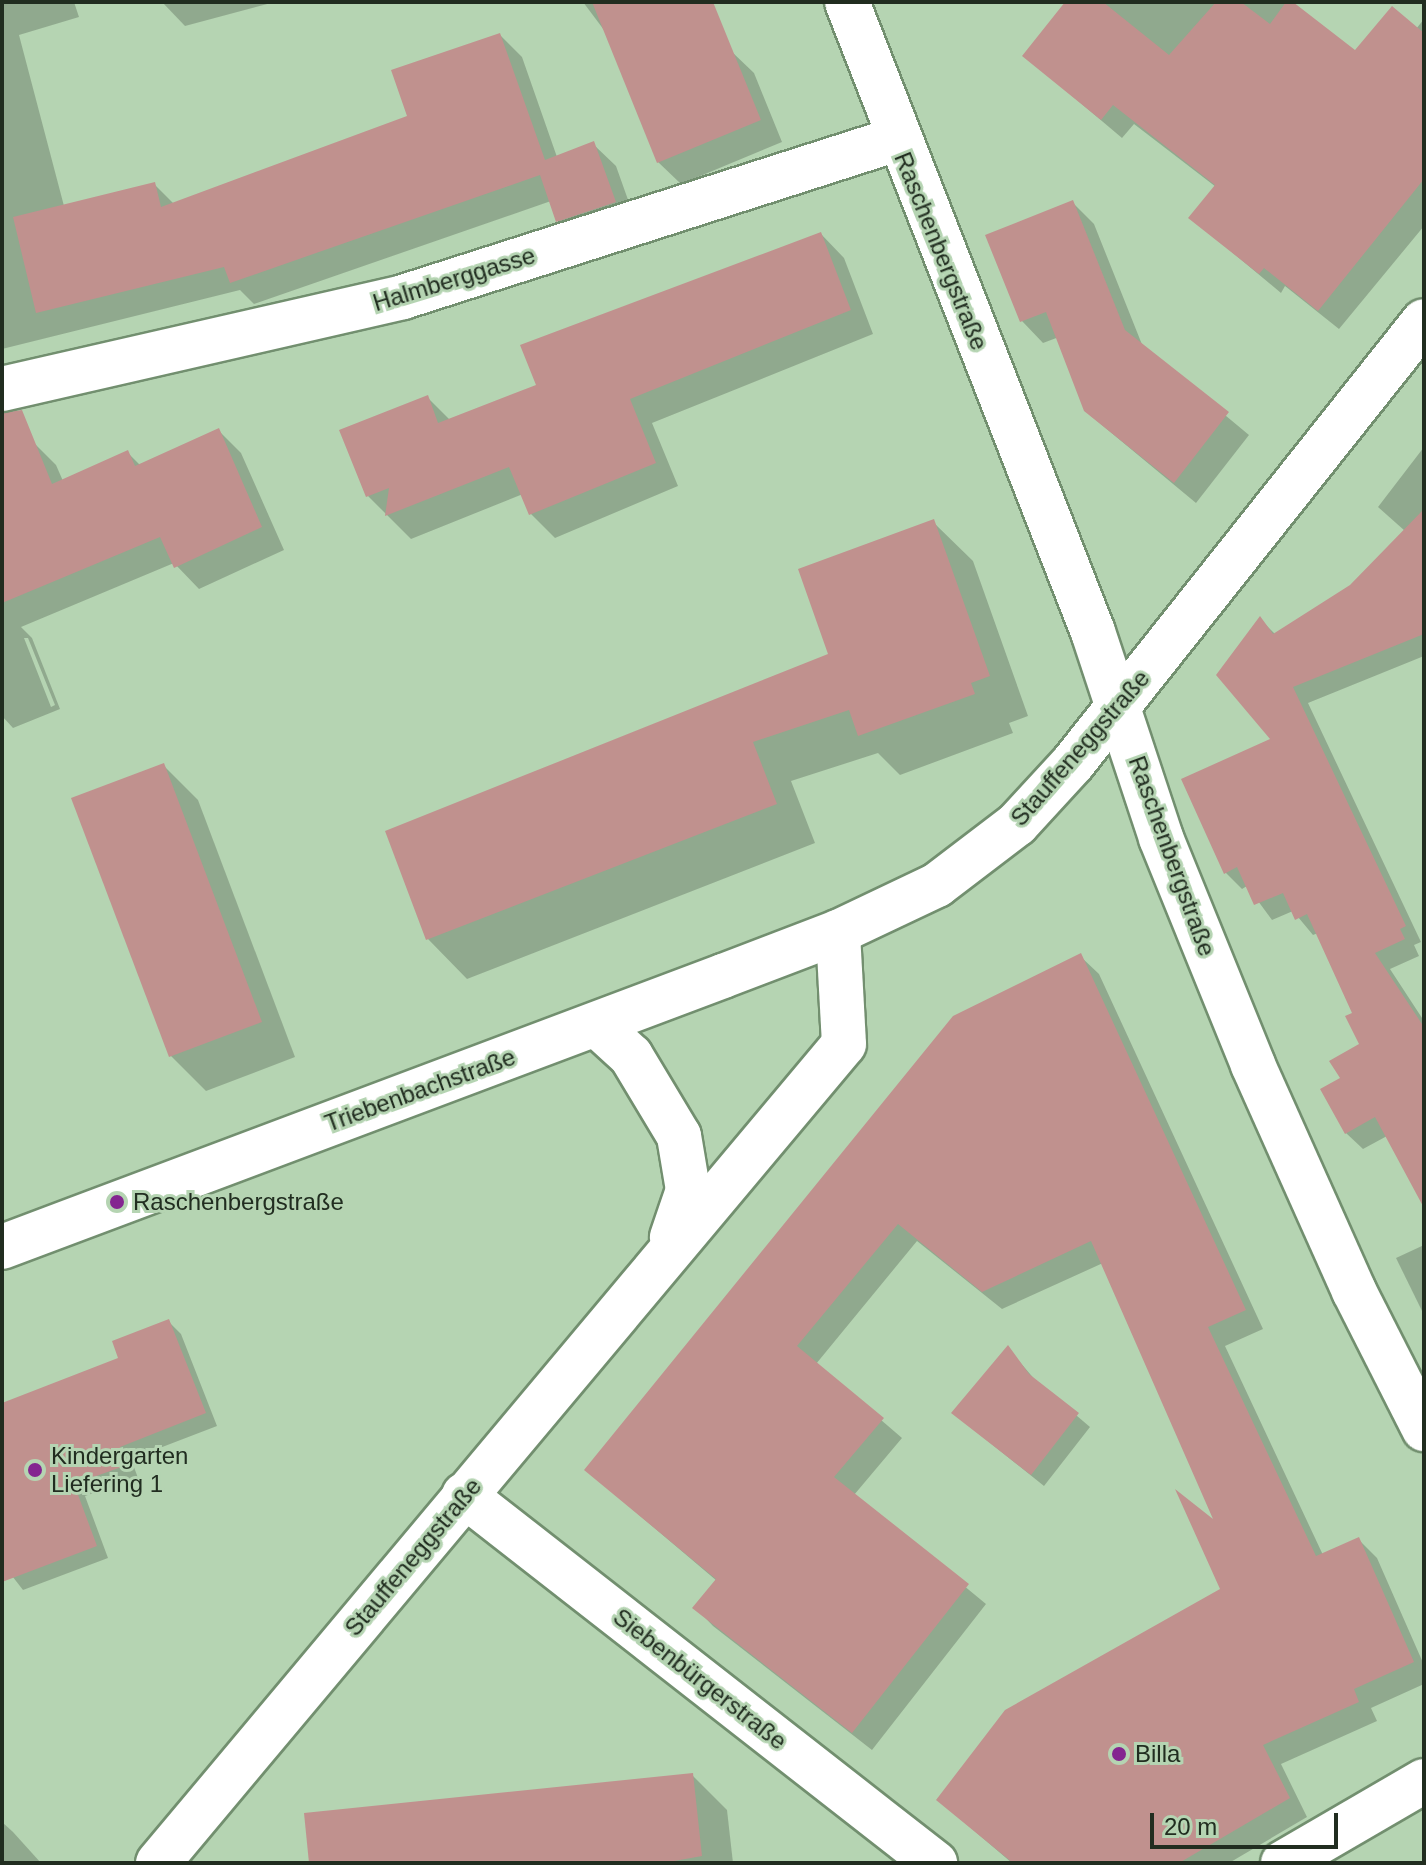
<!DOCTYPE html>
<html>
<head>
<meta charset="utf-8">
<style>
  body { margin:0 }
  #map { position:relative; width:1426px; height:1865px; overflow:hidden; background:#b5d4b2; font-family:Helvetica,sans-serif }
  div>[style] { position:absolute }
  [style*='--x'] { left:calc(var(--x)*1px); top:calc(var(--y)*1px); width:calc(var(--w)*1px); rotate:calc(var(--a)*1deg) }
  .shadow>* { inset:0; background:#0003 }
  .building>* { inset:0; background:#c0918e }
  .roads { filter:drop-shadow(2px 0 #728f6f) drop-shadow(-2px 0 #728f6f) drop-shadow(0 2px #728f6f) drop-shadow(0 -2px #728f6f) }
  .minor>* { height:44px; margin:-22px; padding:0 22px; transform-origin:22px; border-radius:22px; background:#fff }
  .dots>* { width:22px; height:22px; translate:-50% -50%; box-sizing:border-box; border:4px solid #b5d4b2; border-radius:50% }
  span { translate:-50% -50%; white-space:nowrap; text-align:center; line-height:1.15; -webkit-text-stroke:6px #b5d4b2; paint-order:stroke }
  .street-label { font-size:24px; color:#212d20 }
  .poi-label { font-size:24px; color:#212d20 }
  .left { translate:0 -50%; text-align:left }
  .frame { position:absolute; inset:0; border:4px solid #212d20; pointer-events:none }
  .scale { position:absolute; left:1150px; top:1813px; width:188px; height:36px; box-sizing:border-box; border:4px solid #212d20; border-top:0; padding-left:10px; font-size:24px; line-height:28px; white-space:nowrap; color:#212d20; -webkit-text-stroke:6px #b5d4b2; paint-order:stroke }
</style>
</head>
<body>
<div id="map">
  <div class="shadow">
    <div style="clip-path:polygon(2px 2px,74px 2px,79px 17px,19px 35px,64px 206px,154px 184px,174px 204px,409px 117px,500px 35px,522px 57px,557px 157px,593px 144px,616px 166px,637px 225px,580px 243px,558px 221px,551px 201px,254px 304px,240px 290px,2px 349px)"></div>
    <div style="clip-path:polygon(162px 2px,275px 2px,185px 26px)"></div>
    <div style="clip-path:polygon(583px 2px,700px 2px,731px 51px,754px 73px,782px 142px,681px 184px,658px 162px,607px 34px)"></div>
    <div style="clip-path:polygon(1068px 2px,1290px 2px,1355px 52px,1416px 29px,1424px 19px,1424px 226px,1339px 329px,1285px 286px,1281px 293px,1191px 218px,1216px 187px,1134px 124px,1122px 138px,1025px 56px)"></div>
    <div style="clip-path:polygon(1073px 203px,1094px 224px,1143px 347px,1249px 435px,1196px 503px,1091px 416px,1059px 337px,1043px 343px,1022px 321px,988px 236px)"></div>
    <div style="clip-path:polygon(821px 234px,844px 258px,873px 334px,652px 423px,678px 486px,555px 538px,531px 514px,523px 494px,411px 539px,368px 496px,427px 397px,450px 420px,539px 386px)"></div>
    <div style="clip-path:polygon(evenodd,218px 430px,241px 453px,284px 550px,199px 589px,174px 563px,21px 627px,32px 638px,60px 709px,13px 728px,2px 716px,2px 455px,33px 442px,56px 465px,63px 481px,128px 453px,141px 466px,218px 430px,24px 638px,28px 638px,55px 705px,51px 707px,24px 638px)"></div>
    <div style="clip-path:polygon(1424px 447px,1424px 656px,1308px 703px,1421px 942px,1414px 945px,1419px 956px,1390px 969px,1424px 1021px,1424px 1203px,1387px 1136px,1363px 1149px,1346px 1133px,1343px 1079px,1362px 1045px,1355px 1014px,1318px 933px,1313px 935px,1293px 911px,1272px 920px,1247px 886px,1242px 889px,1225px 872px,1273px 740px,1260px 619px,1276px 635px,1351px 586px,1405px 531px,1378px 507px)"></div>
    <div style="clip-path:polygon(933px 522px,973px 561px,1028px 716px,1009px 723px,1013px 733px,900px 775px,878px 753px,791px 781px,815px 843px,467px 979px,428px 939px,387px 832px,831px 656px)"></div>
    <div style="clip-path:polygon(163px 765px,198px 800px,295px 1057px,206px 1091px,171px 1056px)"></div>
    <div style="clip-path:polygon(1080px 956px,1099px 974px,1263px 1329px,1225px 1346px,1323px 1555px,1358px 1539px,1377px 1558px,1424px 1665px,1424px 1684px,1371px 1708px,1377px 1721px,1281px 1764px,1307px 1817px,1229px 1863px,1012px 1863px,938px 1800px,1222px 1590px,1218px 1526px,1103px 1263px,1002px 1309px,917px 1241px,816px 1364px,902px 1438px,854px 1495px,986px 1604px,872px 1750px,713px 1626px,695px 1607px,717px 1581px,586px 1470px)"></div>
    <div style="clip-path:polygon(1424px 1245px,1424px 1315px,1396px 1258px)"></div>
    <div style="clip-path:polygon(169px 1322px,181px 1334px,217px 1426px,131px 1459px,138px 1478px,85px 1496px,108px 1558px,23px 1590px,2px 1563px,2px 1405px,121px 1360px)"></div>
    <div style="clip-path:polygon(1008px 1348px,1036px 1381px,1090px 1427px,1044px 1486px,953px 1413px)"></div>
    <div style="clip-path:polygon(692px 1775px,727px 1810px,733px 1863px,311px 1863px)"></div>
    <div style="clip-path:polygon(2px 1822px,13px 1832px,41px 1863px,2px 1863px)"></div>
  </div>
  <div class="building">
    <div style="clip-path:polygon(592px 2px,713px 2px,761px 120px,657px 163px)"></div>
    <div style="clip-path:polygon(1065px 2px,1103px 2px,1169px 55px,1216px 2px,1241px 2px,1270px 24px,1286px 2px,1293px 2px,1355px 50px,1392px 6px,1424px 33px,1424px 179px,1318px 311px,1264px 268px,1259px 274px,1188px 218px,1215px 185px,1113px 105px,1101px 120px,1022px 56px)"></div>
    <div style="clip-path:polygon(500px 33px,545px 160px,594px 141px,616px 202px,556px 222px,540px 175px,230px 283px,224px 267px,36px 313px,13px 217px,155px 182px,161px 207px,407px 116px,391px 70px)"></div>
    <div style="clip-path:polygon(1073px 200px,1125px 330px,1229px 412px,1174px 483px,1084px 411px,1046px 312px,1020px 322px,985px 235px)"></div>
    <div style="clip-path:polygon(821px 232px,851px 310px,630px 399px,656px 463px,529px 515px,509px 467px,385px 516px,389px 488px,366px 497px,339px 430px,428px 395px,438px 423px,536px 385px,520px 345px)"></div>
    <div style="clip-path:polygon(22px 410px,52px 484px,128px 450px,135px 466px,219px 428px,262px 527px,174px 568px,160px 537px,2px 603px,2px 413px)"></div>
    <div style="clip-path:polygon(1424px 509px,1424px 634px,1293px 687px,1406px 926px,1400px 929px,1405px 939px,1375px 953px,1424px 1027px,1424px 1208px,1375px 1117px,1345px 1134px,1320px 1089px,1340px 1078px,1329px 1061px,1359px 1044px,1345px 1016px,1352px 1013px,1307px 914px,1295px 920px,1283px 893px,1254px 905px,1237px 867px,1224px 874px,1181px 779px,1270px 739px,1216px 675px,1260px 616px,1273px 634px,1350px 585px)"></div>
    <div style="clip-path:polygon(934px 519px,990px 676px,971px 683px,975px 694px,858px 736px,849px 710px,753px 742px,777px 804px,426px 940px,385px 831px,828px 654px,798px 569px)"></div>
    <div style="clip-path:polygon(164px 763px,262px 1022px,169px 1057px,71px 798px)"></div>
    <div style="clip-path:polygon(1081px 953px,1246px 1310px,1208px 1327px,1316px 1556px,1359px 1537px,1414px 1662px,1354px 1689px,1359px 1702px,1263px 1745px,1290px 1798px,1179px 1863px,1013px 1863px,936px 1800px,1005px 1710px,1220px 1589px,1175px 1489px,1213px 1519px,1091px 1241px,982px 1292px,898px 1224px,797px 1346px,884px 1418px,834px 1477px,969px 1584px,852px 1733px,692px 1608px,716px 1579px,584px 1470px,953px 1016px)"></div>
    <div style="clip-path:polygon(169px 1319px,206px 1413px,120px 1447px,127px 1465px,74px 1484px,97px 1546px,2px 1582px,2px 1403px,118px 1358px,112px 1341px)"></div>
    <div style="clip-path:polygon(1008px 1345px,1029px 1374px,1079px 1413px,1031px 1475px,951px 1413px)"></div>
    <div style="clip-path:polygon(693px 1773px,702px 1856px,663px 1863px,309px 1863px,304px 1813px)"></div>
  </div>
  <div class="roads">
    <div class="minor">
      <div style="--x:847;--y:2;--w:676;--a:68.67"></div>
      <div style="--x:1093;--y:632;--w:217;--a:71.7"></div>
      <div style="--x:1161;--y:838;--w:245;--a:67.9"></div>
      <div style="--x:1253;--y:1065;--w:248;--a:65.9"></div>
      <div style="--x:1354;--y:1291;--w:155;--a:63.1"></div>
      <div style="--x:2;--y:389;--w:411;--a:-12.9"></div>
      <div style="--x:403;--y:297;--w:519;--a:-17.74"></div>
      <div style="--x:597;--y:1025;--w:46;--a:42.4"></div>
      <div style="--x:631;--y:1056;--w:93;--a:59"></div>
      <div style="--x:679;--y:1136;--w:55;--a:80.5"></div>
      <div style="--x:688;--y:1190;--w:50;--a:108.8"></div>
      <div style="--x:2;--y:1247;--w:770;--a:-20.6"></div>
      <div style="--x:723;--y:976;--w:123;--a:-20.9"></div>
      <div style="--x:838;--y:932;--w:110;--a:-25.4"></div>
      <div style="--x:937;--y:885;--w:101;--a:-37.3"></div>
      <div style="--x:1017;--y:824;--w:83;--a:-47.4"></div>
      <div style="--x:1073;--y:763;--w:564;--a:-51.55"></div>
      <div style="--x:464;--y:1495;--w:598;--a:38"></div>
      <div style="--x:158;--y:1863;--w:1068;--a:-50.05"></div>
      <div style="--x:844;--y:1044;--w:112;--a:-93.1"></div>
      <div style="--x:1283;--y:1863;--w:163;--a:-30.2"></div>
    </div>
  </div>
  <div class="dots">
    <div style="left:117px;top:1202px;background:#842590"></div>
    <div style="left:35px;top:1470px;background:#842590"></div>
    <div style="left:1119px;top:1754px;background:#842590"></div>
  </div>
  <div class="street-label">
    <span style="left:941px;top:251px;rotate:68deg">Raschenbergstraße</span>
    <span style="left:454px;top:279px;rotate:-17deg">Halmberggasse</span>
    <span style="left:1080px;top:748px;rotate:-49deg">Stauffeneggstraße</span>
    <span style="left:1172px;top:856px;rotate:70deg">Raschenbergstraße</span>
    <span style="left:420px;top:1090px;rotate:-20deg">Triebenbachstraße</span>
    <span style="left:413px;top:1557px;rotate:-50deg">Stauffeneggstraße</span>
    <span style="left:700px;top:1679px;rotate:38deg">Siebenbürgerstraße</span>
  </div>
  <div class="poi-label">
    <span class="left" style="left:133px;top:1202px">Raschenbergstraße</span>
    <span class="left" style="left:51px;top:1470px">Kindergarten<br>Liefering 1</span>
    <span class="left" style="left:1135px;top:1754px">Billa</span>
  </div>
  <div class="frame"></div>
  <div class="scale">20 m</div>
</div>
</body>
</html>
